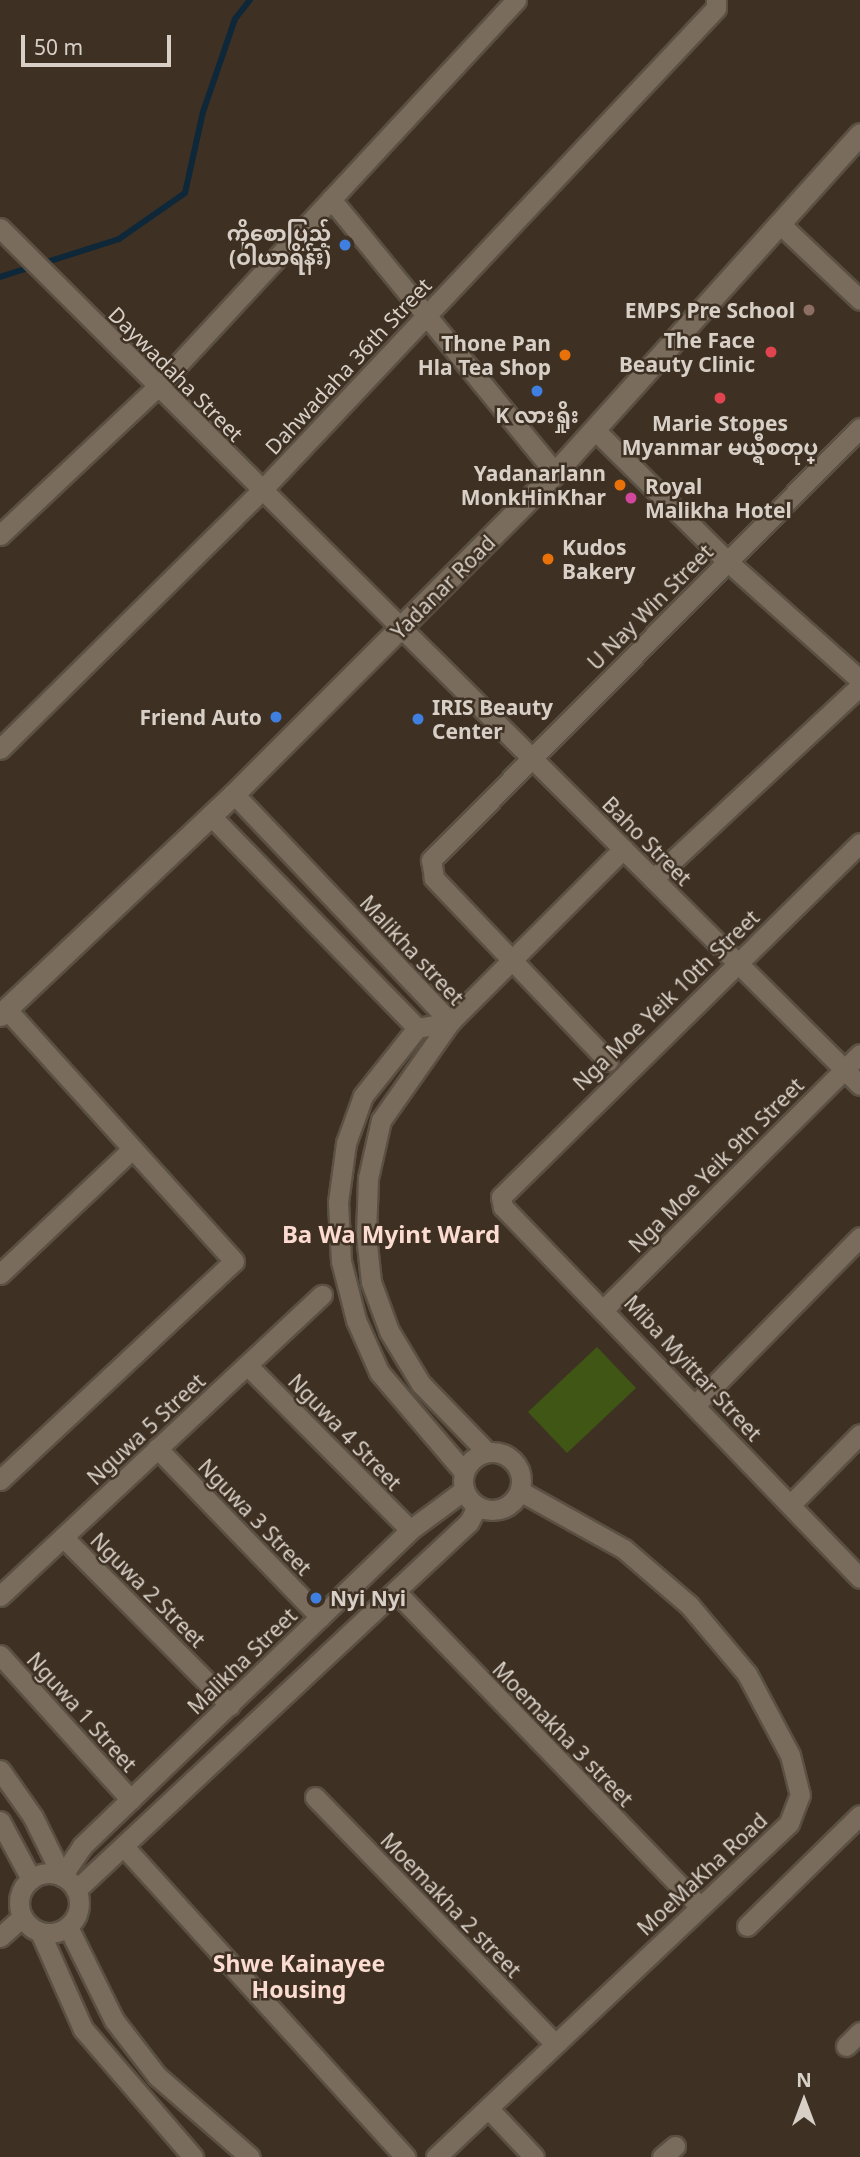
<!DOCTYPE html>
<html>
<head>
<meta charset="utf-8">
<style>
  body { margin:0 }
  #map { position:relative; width:860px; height:2157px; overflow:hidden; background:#3e3123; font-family:"Noto Sans","Noto Sans Myanmar",sans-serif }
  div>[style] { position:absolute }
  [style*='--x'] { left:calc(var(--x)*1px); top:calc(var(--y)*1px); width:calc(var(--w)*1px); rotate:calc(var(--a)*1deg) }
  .green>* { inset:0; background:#405615 }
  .stream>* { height:6px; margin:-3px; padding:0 3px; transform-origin:3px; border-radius:3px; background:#0e2739 }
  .roads { filter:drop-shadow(2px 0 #5a5043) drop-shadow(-2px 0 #5a5043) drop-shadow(0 2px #5a5043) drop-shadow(0 -2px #5a5043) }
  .street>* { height:19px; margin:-9.5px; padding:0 9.5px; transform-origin:9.5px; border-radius:9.5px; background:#7a6c5c }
  .street>.ring { margin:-9.5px; padding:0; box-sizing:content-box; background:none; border:19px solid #7a6c5c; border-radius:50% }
  .secondary>* { height:21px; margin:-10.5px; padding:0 10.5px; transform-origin:10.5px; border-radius:10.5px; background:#7a6c5c }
  .dots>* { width:19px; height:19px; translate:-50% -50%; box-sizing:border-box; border:4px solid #3e3123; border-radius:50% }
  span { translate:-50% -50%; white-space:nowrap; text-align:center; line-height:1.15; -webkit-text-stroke:5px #3e3123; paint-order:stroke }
  .poi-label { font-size:21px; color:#d8d0c7; font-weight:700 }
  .right { translate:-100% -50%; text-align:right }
  .left { translate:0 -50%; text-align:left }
  .street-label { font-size:21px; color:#d8d0c7 }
  .neighbourhood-label { font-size:23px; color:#fcdbd0; font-weight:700 }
  .quarter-label { font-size:24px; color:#fcdbd0; font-weight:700 }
  .north { position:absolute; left:769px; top:2066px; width:70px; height:70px; -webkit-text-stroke:5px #3e3123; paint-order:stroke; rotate:0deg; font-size:19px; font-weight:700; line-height:28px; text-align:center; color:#d8d0c7 }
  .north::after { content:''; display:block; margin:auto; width:24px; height:32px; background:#d8d0c7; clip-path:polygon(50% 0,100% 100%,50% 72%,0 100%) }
  .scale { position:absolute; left:21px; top:35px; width:150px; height:32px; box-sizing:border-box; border:4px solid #d8d0c7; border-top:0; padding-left:9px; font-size:21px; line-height:24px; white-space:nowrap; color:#d8d0c7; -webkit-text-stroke:5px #3e3123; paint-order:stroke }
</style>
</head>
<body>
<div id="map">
  <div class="green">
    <div style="clip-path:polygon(597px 1347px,636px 1388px,567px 1453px,528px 1412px)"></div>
  </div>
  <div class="stream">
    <div style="--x:0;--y:277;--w:125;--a:-17.7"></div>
    <div style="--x:119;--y:239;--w:80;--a:-34.9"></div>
    <div style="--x:185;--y:193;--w:83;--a:-77.5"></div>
    <div style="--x:203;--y:112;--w:98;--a:-71"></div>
    <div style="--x:235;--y:19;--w:24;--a:-52"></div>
  </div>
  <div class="roads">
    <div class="street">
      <div style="--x:331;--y:199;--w:354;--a:50.7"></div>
      <div style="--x:780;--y:224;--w:110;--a:43.5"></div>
      <div style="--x:0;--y:228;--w:1214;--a:44.9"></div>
      <div style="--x:594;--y:429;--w:187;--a:44.8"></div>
      <div style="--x:727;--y:561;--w:178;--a:41.8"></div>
      <div style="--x:0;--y:535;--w:216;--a:-43.3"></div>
      <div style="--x:157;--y:387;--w:528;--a:-47.15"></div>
      <div style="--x:0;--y:749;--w:368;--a:-44.7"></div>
      <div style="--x:262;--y:490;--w:662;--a:-46.71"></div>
      <div style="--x:716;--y:8;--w:8;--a:-90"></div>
      <div style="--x:234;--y:794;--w:314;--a:46.5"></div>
      <div style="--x:450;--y:1022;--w:120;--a:125.1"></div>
      <div style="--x:381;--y:1120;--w:59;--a:102.6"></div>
      <div style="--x:368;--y:1178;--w:56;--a:92"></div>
      <div style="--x:366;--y:1234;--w:48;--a:84.1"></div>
      <div style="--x:371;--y:1282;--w:52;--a:69.8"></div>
      <div style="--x:389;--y:1331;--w:62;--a:58.9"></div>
      <div style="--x:421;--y:1384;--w:95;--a:45.9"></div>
      <div style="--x:211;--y:816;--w:296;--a:45.8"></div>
      <div style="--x:417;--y:1028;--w:87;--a:128.5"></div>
      <div style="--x:363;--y:1096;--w:50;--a:109.9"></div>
      <div style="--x:346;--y:1143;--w:60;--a:97.7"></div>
      <div style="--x:338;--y:1202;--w:59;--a:87.1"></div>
      <div style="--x:341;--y:1261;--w:61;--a:75.7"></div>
      <div style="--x:356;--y:1320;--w:57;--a:66.1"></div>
      <div style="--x:379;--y:1372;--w:131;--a:49.6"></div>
      <div style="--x:860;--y:843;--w:504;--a:135.4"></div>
      <div style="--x:501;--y:1197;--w:10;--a:79"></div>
      <div style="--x:503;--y:1207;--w:515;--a:46.1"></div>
      <div style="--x:653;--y:879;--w:283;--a:-43"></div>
      <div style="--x:417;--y:1028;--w:34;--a:-10"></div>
      <div style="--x:450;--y:1022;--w:245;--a:-45"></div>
      <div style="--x:608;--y:1061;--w:253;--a:-133.6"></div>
      <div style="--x:434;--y:878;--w:18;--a:-99"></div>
      <div style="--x:431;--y:860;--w:609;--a:-45.2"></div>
      <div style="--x:0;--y:1274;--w:182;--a:-43.4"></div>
      <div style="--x:605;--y:1308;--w:360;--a:-44.9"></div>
      <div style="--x:247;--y:1365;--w:232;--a:45.3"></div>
      <div style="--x:696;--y:1404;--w:234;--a:-45.5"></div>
      <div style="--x:157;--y:1448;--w:235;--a:46"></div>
      <div class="ring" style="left:463px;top:1452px;width:39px;height:39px"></div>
      <div style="--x:0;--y:1480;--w:320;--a:-43.1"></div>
      <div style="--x:234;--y:1261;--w:340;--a:-132.1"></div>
      <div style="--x:791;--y:1504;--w:98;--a:-45.4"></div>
      <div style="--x:63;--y:1537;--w:237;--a:45.2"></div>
      <div style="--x:396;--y:1592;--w:436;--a:46"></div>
      <div style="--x:0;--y:1596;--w:441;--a:-43.1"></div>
      <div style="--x:0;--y:1655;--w:195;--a:47.9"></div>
      <div style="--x:0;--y:1770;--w:57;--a:54.9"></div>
      <div style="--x:33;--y:1817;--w:66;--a:63.8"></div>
      <div style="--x:62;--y:1876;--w:36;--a:-56"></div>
      <div style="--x:82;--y:1846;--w:455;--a:-43.9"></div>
      <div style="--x:410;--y:1530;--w:67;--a:-36.5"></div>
      <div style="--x:315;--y:1797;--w:344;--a:45.8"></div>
      <div style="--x:0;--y:1821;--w:66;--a:61.9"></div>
      <div style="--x:126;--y:1849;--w:416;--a:47.8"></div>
      <div class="ring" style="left:19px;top:1873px;width:41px;height:41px"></div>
      <div style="--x:76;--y:1890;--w:538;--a:-43.12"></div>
      <div style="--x:469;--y:1522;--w:18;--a:-63"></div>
      <div style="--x:747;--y:1926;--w:158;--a:-44.5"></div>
      <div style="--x:68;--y:1927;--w:104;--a:63.7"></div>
      <div style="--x:114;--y:2020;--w:71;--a:52.5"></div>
      <div style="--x:157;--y:2076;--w:123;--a:41.1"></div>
      <div style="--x:40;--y:1932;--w:106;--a:66.1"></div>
      <div style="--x:83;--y:2029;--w:169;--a:49.3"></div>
      <div style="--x:0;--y:1937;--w:30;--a:-42"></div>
      <div style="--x:846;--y:2046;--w:20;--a:-45"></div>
      <div style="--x:488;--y:2108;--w:67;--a:46.8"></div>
      <div style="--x:436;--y:2157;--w:486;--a:-43.4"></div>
      <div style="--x:789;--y:1823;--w:30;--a:-69"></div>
      <div style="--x:800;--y:1795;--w:41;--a:-104"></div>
      <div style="--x:790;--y:1755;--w:92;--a:-118"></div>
      <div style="--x:747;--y:1674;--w:90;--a:-130"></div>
      <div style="--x:689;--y:1605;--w:86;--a:-139.3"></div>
      <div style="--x:624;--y:1549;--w:119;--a:-150.9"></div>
      <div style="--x:662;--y:2157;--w:17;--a:-40"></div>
    </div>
    <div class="secondary">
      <div style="--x:0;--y:1015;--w:322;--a:-43.4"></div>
      <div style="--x:234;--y:794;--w:454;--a:-45"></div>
      <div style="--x:555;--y:473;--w:456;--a:-48"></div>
    </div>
  </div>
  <div class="dots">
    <div style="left:345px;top:245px;background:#3f7fe0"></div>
    <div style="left:809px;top:310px;background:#8d6e63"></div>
    <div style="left:771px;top:352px;background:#e0444e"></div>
    <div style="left:565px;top:355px;background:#e8710a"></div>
    <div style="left:537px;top:391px;background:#3f7fe0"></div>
    <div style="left:720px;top:398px;background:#e0444e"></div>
    <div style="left:620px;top:485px;background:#e8710a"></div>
    <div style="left:631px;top:498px;background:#d1479c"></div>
    <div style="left:548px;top:559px;background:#e8710a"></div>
    <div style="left:276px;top:717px;background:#3f7fe0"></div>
    <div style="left:418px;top:719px;background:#3f7fe0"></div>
    <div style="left:316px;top:1598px;background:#3f7fe0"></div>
  </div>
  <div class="poi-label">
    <span class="right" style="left:331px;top:245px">ကိုစောပြည့်<br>(ဝါယာရိန်း)</span>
    <span class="right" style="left:795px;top:310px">EMPS Pre School</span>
    <span class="right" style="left:755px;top:352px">The Face<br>Beauty Clinic</span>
    <span class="right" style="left:551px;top:355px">Thone Pan<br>Hla Tea Shop</span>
    <span style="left:537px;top:415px">K လားရှိုး</span>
    <span style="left:720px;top:435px">Marie Stopes<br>Myanmar မယ္ရီစတုပ္</span>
    <span class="right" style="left:606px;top:485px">Yadanarlann<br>MonkHinKhar</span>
    <span class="left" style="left:645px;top:498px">Royal<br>Malikha Hotel</span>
    <span class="left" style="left:562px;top:559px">Kudos<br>Bakery</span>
    <span class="left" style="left:432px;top:719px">IRIS Beauty<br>Center</span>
    <span class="right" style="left:262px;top:717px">Friend Auto</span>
    <span class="left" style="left:330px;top:1598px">Nyi Nyi</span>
  </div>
  <div class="street-label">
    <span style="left:348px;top:366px;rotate:-47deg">Dahwadaha 36th Street</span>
    <span style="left:176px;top:374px;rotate:45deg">Daywadaha Street</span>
    <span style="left:443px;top:587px;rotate:-45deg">Yadanar Road</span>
    <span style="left:650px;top:607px;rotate:-45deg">U Nay Win Street</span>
    <span style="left:647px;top:841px;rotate:45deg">Baho Street</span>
    <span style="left:412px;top:950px;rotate:47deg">Malikha street</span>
    <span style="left:666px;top:1000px;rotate:-44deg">Nga Moe Yeik 10th Street</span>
    <span style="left:716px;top:1165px;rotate:-45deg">Nga Moe Yeik 9th Street</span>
    <span style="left:693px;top:1368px;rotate:47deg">Miba Myittar Street</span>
    <span style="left:146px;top:1429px;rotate:-43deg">Nguwa 5 Street</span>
    <span style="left:345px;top:1432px;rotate:46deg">Nguwa 4 Street</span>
    <span style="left:255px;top:1517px;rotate:46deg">Nguwa 3 Street</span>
    <span style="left:148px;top:1590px;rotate:45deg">Nguwa 2 Street</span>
    <span style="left:242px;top:1661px;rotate:-44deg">Malikha Street</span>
    <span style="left:82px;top:1712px;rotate:48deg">Nguwa 1 Street</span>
    <span style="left:563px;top:1734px;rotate:46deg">Moemakha 3 street</span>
    <span style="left:702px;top:1874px;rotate:-43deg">MoeMaKha Road</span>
    <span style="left:451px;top:1905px;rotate:46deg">Moemakha 2 street</span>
  </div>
  <div class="neighbourhood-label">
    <span style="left:299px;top:1976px">Shwe Kainayee<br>Housing</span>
  </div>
  <div class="quarter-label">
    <span style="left:391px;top:1234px">Ba Wa Myint Ward</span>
  </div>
  <div class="north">N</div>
  <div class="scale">50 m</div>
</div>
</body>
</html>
